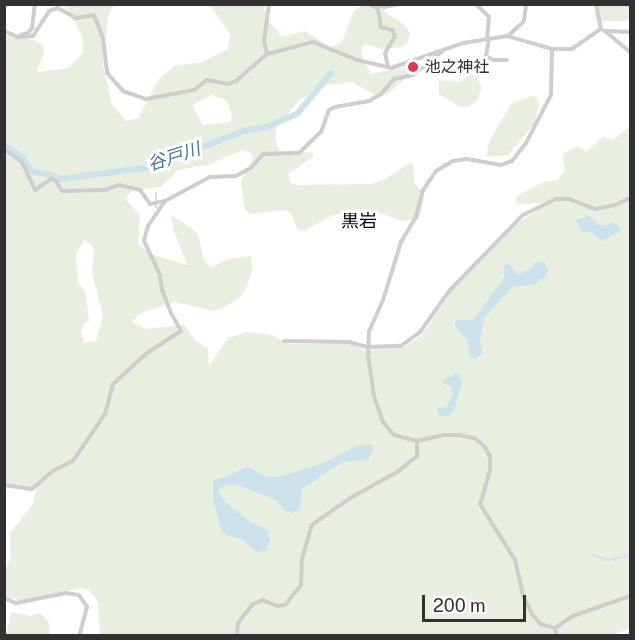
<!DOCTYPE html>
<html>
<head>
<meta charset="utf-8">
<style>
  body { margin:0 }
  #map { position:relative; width:635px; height:640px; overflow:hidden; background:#fff; font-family:"Public Sans","Noto Sans JP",sans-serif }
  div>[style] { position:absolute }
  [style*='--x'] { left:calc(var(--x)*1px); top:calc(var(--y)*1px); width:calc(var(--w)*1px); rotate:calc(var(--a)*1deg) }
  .green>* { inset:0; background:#e8eee0 }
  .water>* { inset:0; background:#cce2ed }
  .stream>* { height:1.5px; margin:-0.75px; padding:0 0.75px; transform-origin:0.75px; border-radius:0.75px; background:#cce2ed }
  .river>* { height:6px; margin:-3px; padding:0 3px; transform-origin:3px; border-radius:3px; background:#cce2ed }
  .minor>* { height:4px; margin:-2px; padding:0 2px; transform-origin:2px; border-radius:2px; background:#cecece }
  .dots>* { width:16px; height:16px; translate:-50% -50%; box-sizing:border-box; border:3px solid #fff; border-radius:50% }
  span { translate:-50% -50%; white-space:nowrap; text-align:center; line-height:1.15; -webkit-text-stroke:6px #fff; paint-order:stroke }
  .poi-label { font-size:16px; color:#313131 }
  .left { translate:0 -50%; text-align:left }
  .water-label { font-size:18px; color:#3e7794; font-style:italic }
  .neighbourhood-label { font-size:18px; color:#000 }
  .frame { position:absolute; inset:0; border:6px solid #313131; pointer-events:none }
  .scale { position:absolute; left:422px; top:595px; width:104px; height:27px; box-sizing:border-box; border:3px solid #313131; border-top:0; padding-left:8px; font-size:18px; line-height:21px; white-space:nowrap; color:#313131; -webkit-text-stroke:4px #fff; paint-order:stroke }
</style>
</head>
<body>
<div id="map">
  <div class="green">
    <div style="clip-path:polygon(evenodd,65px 5px,114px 5px,108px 17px,103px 66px,112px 104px,126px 121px,138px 118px,159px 79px,174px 66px,202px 62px,228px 49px,230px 34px,210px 5px,264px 5px,267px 18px,282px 37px,305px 31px,330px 47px,342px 42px,354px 11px,362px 5px,376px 5px,407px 27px,410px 33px,407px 44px,401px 47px,382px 49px,365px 44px,361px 48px,363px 59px,371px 74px,419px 64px,420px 67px,386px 95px,379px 97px,352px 82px,327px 85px,299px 100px,276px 129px,275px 139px,281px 154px,304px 152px,313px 153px,313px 157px,288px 174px,291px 183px,297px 185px,371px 184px,385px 179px,413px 161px,414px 183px,422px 191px,424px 199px,419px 219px,402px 221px,381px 213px,350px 211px,331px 216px,304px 231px,298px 230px,290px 212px,285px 210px,251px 214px,245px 210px,241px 181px,253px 158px,252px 154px,243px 150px,208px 165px,178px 170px,161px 187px,133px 190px,127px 196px,127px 201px,140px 216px,138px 245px,154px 255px,187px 265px,173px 229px,171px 215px,193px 229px,199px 237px,203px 258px,210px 268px,228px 259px,251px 256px,252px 272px,246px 288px,239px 298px,225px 307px,214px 311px,175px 302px,141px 313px,132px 322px,146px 329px,184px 325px,196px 341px,208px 348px,209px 366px,228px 338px,247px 332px,272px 335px,289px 344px,352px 344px,366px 350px,405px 347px,422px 335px,453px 289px,519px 222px,549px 203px,518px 204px,515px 201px,517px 196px,543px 182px,557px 180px,565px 171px,563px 154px,577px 146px,587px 152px,602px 137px,613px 140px,630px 127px,630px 628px,611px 636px,100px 635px,98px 602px,89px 590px,80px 588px,21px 601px,5px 596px,5px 570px,11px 557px,10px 533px,33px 504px,36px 489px,5px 483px,4px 35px,34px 40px,43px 45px,44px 53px,37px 70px,39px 72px,68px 68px,82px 54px,83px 45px,82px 36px,65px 5px,212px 95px,226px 100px,232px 115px,230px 122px,203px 125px,192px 105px,212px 95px,65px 5px,85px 240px,94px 248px,92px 273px,103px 315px,96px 341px,85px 343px,81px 331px,84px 323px,89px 321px,86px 294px,78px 282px,76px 261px,76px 253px,85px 240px)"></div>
    <div style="clip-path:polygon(594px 5px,630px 5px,630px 18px,626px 21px,596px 21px)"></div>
    <div style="clip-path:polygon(470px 75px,476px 76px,482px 87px,477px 101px,467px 107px,460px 107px,439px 94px,439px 80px,460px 82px)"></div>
    <div style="clip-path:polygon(532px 96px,536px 97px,539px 104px,535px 123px,508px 155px,487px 157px,488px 144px,511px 104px)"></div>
    <div style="clip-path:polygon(11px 612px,31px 616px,41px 613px,49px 623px,50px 635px,6px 635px)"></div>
  </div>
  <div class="water">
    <div style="clip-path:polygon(589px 216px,599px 225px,606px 226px,610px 222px,618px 225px,620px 231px,602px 241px,591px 232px,582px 232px,576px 220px)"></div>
    <div style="clip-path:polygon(536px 262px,544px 262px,548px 271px,546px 276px,534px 285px,512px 287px,502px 298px,484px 318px,480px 340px,482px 354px,475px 359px,471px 358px,467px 340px,455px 326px,456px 320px,473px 320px,504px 278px,504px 265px,509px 264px,518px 275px,528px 270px)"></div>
    <div style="clip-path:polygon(456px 373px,459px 373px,462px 382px,455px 408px,449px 416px,439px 416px,437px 408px,447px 407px,453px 395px,451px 387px,441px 382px)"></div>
    <div style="clip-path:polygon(371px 444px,373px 449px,368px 460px,342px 462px,302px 489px,300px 509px,291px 513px,285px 511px,276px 500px,238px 485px,229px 484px,218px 489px,221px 498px,246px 519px,267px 530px,270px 541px,265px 551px,256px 552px,242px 539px,229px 536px,221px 531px,213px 499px,213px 480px,226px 477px,247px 467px,266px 477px,278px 477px,321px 464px,354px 447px)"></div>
  </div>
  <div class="stream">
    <div style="--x:156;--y:208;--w:15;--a:-90"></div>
    <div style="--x:594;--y:555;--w:15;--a:20"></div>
    <div style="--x:608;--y:560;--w:23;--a:-13"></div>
  </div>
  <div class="river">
    <div style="--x:4;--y:145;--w:23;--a:34"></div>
    <div style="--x:23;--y:158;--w:16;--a:60"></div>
    <div style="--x:31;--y:172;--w:13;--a:4"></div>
    <div style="--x:44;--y:173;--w:18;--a:19"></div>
    <div style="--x:61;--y:179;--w:91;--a:-7.6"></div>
    <div style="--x:151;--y:167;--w:100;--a:-21.2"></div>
    <div style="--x:244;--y:131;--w:23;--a:-10"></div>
    <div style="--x:267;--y:127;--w:34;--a:-24"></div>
    <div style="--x:298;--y:113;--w:52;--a:-50.5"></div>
  </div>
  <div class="minor">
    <div style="--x:369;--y:4;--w:10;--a:29"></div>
    <div style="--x:378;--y:9;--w:18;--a:81"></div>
    <div style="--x:381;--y:27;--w:11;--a:15"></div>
    <div style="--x:392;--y:30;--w:7;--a:63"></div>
    <div style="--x:395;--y:36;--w:20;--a:120"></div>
    <div style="--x:385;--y:53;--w:14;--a:78"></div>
    <div style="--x:376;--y:4;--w:9;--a:21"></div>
    <div style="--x:384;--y:7;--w:15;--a:-11"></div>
    <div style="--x:476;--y:4;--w:18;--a:45"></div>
    <div style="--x:489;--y:17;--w:22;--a:95"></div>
    <div style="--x:4;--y:31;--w:15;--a:23"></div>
    <div style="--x:18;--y:37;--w:15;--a:-4"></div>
    <div style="--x:33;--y:36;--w:30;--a:-57"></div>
    <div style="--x:49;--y:11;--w:9;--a:-18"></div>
    <div style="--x:58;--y:8;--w:21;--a:29"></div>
    <div style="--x:76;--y:18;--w:18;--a:-9"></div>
    <div style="--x:94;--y:15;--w:26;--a:69"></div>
    <div style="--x:103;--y:39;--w:34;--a:83"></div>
    <div style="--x:107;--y:73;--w:24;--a:48"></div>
    <div style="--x:123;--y:91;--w:24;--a:19"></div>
    <div style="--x:146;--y:99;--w:49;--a:-10.6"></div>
    <div style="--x:194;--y:90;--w:16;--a:-38"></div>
    <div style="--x:207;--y:80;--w:21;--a:11"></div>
    <div style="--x:228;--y:84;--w:9;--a:-21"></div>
    <div style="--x:236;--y:81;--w:41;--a:-41.1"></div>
    <div style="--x:267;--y:54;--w:14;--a:-102"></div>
    <div style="--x:264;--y:40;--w:36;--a:-82"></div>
    <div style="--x:604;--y:31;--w:26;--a:2"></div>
    <div style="--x:605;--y:31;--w:33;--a:40"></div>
    <div style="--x:21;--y:35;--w:7;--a:-16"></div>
    <div style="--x:28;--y:33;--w:6;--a:-51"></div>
    <div style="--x:32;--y:28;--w:24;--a:-83"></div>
    <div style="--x:508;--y:36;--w:22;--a:-43"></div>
    <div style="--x:524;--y:21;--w:17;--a:-83"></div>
    <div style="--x:489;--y:39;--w:17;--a:100"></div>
    <div style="--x:486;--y:56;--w:8;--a:30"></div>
    <div style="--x:493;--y:60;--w:14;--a:0"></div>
    <div style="--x:552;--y:49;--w:46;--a:91.2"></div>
    <div style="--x:551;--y:95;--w:54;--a:117.5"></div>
    <div style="--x:526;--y:143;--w:23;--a:128"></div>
    <div style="--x:512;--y:161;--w:12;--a:160"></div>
    <div style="--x:501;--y:165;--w:36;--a:-170"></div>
    <div style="--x:466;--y:159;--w:13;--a:171"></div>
    <div style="--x:453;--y:161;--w:20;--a:150"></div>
    <div style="--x:436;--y:171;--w:23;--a:124"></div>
    <div style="--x:423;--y:190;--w:28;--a:105"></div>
    <div style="--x:416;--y:217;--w:29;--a:121"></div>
    <div style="--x:401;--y:242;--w:61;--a:107.2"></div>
    <div style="--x:383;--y:300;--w:34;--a:114"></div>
    <div style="--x:369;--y:331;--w:24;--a:92"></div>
    <div style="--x:368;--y:355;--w:41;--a:81.7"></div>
    <div style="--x:374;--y:396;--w:28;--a:71"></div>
    <div style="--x:383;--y:422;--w:17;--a:50"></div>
    <div style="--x:394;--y:435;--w:24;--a:15"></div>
    <div style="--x:417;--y:441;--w:27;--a:-13"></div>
    <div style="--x:443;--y:435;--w:15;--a:0"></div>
    <div style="--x:458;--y:435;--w:16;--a:11"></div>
    <div style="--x:474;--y:438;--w:14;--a:39"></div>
    <div style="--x:485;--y:447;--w:11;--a:63"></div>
    <div style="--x:490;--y:457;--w:13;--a:90"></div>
    <div style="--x:490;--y:470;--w:35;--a:106"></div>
    <div style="--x:480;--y:504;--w:66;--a:58"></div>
    <div style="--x:515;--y:560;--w:36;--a:77"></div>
    <div style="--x:523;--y:595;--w:21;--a:65"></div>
    <div style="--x:532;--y:614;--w:13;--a:51"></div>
    <div style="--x:540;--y:624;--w:16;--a:15"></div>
    <div style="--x:555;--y:628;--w:22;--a:-34"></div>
    <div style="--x:573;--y:616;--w:60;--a:-19.3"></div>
    <div style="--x:267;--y:54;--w:48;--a:-14.6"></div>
    <div style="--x:313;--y:42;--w:48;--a:22.2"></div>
    <div style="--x:357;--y:60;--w:35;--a:13"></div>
    <div style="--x:391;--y:68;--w:76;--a:-19.1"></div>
    <div style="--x:463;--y:43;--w:45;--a:-9"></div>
    <div style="--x:507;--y:36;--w:47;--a:16.1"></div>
    <div style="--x:552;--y:49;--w:20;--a:0"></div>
    <div style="--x:572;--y:49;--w:35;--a:-35"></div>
    <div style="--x:601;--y:29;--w:25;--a:-101"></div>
    <div style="--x:4;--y:149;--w:22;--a:36"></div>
    <div style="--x:22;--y:162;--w:31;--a:65"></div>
    <div style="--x:35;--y:190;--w:19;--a:-35"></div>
    <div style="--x:51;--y:179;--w:5;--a:22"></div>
    <div style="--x:56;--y:181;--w:12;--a:59"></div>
    <div style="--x:62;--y:191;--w:43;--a:-1.3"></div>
    <div style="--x:105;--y:190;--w:15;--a:-20"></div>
    <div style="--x:119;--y:185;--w:22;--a:13"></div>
    <div style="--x:140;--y:190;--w:17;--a:54"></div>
    <div style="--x:150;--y:204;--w:14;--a:-12"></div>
    <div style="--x:284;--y:341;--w:65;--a:0.9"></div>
    <div style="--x:349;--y:342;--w:20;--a:15"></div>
    <div style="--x:368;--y:347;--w:33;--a:-2"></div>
    <div style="--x:401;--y:346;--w:24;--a:-36"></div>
    <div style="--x:420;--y:332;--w:52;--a:-54.5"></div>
    <div style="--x:450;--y:290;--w:105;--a:-45.8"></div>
    <div style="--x:523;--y:215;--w:37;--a:-26"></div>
    <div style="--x:556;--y:199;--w:13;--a:0"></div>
    <div style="--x:569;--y:199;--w:28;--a:21"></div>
    <div style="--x:595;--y:209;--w:20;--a:-11"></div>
    <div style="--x:615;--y:205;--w:17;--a:-25"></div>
    <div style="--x:4;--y:485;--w:28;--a:8"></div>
    <div style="--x:32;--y:489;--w:28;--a:-41"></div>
    <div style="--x:53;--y:471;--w:22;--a:-27"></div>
    <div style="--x:73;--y:461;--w:57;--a:-55.8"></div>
    <div style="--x:105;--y:414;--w:31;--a:-75"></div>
    <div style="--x:113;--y:384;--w:46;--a:-42.4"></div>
    <div style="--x:147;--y:353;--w:40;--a:-32.9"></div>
    <div style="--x:181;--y:331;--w:21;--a:-119"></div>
    <div style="--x:171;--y:313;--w:25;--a:-111"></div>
    <div style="--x:162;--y:290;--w:15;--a:-98"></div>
    <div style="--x:160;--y:275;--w:38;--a:-115"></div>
    <div style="--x:144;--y:240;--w:15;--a:-74"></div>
    <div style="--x:148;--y:226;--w:30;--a:-56"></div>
    <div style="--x:165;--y:201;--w:51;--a:-28.1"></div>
    <div style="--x:210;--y:177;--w:26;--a:-2"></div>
    <div style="--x:236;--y:176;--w:18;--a:-29"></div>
    <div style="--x:252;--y:167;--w:17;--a:-50"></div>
    <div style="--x:263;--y:154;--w:36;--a:-2"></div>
    <div style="--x:299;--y:153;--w:30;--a:-44"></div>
    <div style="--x:321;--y:132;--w:23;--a:-70"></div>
    <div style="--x:329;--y:110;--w:7;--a:-27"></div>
    <div style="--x:335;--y:107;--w:35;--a:-10"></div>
    <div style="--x:369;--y:101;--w:14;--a:-30"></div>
    <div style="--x:381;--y:94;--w:20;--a:-49"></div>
    <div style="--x:394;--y:79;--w:19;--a:-12"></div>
    <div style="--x:413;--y:75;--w:38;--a:-39"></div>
    <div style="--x:4;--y:598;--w:13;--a:23"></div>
    <div style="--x:16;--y:603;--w:51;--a:-11.3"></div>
    <div style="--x:66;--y:593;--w:13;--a:9"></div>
    <div style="--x:79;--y:595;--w:14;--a:56"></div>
    <div style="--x:87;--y:607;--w:30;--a:105"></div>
    <div style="--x:555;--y:628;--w:8;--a:76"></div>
    <div style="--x:237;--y:636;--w:13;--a:-86"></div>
    <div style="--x:238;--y:623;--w:24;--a:-52"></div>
    <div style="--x:253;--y:604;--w:11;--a:-22"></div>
    <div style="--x:263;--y:600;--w:15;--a:23"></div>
    <div style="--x:277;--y:606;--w:8;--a:-7"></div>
    <div style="--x:285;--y:605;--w:26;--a:-51"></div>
    <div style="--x:301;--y:585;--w:26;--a:-88"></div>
    <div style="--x:302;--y:559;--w:35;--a:-74"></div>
    <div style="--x:312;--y:525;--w:47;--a:-35.4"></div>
    <div style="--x:350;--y:498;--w:56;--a:-28.9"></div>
    <div style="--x:399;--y:471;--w:23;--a:-40"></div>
    <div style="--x:417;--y:456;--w:15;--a:-90"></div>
  </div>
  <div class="dots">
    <div style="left:413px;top:67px;background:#e5364b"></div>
  </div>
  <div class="poi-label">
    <span class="left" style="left:425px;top:67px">池之神社</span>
  </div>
  <div class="water-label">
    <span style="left:174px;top:157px;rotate:-18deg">谷戸川</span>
  </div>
  <div class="neighbourhood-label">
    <span style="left:359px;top:221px">黒岩</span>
  </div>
  <div class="frame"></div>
  <div class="scale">200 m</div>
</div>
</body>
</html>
